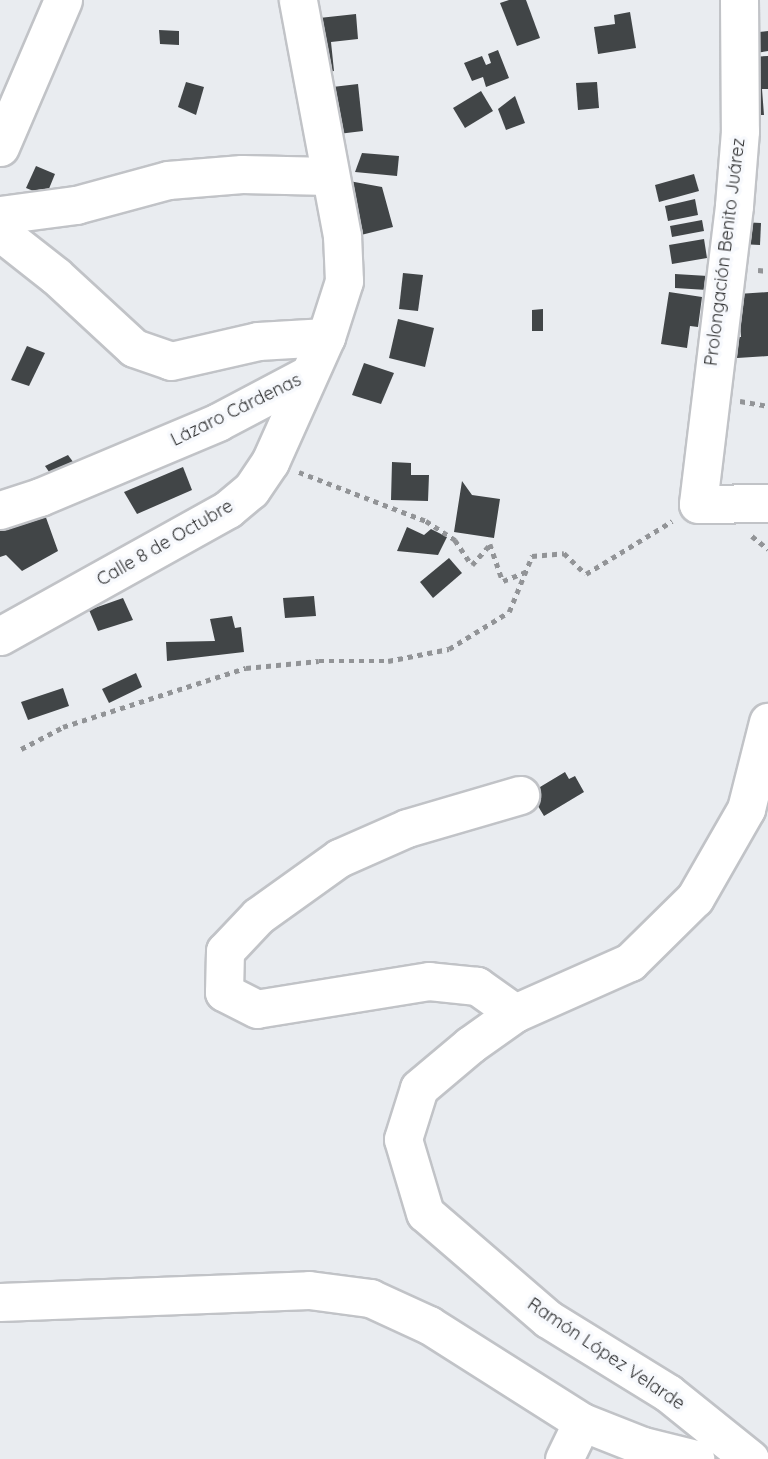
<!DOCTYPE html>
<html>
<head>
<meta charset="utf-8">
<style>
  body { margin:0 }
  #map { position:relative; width:768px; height:1459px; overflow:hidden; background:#e9ecf0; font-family:Quicksand,sans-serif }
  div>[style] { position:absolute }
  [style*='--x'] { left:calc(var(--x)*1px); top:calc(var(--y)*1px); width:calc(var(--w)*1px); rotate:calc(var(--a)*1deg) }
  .building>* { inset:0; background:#414547 }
  .path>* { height:4.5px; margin-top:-2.25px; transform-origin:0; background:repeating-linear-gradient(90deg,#929497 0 5px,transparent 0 10px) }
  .roads { filter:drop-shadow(2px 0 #c1c3c7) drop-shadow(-2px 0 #c1c3c7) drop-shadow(0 2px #c1c3c7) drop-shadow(0 -2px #c1c3c7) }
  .minor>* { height:37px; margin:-18.5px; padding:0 18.5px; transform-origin:18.5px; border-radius:18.5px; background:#fff }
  span { translate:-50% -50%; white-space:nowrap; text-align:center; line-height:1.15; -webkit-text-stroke:7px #f7f9fd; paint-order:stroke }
  .street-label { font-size:18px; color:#2e2f30 }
</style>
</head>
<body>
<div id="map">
  <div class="building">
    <div style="clip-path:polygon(509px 0,526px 0,540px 38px,517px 46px,500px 3px)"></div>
    <div style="clip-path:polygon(630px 12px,636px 48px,598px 54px,594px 27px,615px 24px,614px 15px)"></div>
    <div style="clip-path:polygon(356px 14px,358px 39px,331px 42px,334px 71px,316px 73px,310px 19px)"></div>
    <div style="clip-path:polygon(159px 30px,179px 31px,179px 45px,160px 44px)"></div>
    <div style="clip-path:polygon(768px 31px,768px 51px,749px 54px,749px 33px)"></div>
    <div style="clip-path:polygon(498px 50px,509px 78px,486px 87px,483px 77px,472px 81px,464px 63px,482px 56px,486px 65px,491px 63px,488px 54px)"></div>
    <div style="clip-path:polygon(768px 56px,768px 89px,762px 89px,764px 115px,751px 115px,751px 57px)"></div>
    <div style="clip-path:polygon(186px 82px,204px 87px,196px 115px,178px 107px)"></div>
    <div style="clip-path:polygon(597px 82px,599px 108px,578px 110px,576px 83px)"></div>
    <div style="clip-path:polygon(358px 84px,363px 131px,330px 135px,324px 88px)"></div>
    <div style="clip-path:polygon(481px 91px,493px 111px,465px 128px,453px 108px)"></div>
    <div style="clip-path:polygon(515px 96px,525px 123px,506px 130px,498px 109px)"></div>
    <div style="clip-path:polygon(362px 153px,399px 156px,397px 176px,355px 172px)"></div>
    <div style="clip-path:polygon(36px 166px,55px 174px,46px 196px,26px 188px)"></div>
    <div style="clip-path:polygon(694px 174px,699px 191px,659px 202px,655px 185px)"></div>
    <div style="clip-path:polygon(338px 179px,382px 187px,393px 227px,361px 235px,352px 198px)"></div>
    <div style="clip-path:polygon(695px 199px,698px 215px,668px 221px,665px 206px)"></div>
    <div style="clip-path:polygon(702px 220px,704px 231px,672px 237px,670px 226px)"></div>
    <div style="clip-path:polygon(740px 222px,761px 223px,760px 245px,740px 244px)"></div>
    <div style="clip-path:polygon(704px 239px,707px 258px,672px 264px,669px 245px)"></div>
    <div style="clip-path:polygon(403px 273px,423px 275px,418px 311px,399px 309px)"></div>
    <div style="clip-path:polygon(675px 274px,708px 276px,707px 290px,675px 288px)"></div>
    <div style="clip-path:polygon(669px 292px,702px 297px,698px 327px,690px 326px,687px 348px,661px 344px)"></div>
    <div style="clip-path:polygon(768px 292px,768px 356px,722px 359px,721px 338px,741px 337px,738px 294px)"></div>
    <div style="clip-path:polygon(543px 309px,543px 331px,532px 331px,532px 310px)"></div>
    <div style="clip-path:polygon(398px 319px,434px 328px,425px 367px,389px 358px)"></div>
    <div style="clip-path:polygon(27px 346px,45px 353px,29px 386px,11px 380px)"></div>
    <div style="clip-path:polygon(364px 363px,394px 373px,381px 404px,352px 395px)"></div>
    <div style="clip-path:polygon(68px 455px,79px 470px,56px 482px,45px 466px)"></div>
    <div style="clip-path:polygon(392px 462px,411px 463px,411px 475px,429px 475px,428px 501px,391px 500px)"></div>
    <div style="clip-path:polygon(183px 467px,192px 490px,137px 514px,124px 492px)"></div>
    <div style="clip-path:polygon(462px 481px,472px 495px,500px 499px,494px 538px,454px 532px)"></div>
    <div style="clip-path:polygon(44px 512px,58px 551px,22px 571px,6px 555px,0 557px,0 524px)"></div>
    <div style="clip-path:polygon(407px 527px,424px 535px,431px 529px,447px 537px,438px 555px,397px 551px)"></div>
    <div style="clip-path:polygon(449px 558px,462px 573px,433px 598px,420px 582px)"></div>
    <div style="clip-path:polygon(314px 596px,316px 616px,285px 618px,283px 598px)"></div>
    <div style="clip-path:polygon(123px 598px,133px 620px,98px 631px,89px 610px)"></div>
    <div style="clip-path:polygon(232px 616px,235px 628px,241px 627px,244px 652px,167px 661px,166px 642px,215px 641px,210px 619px)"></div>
    <div style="clip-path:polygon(136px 673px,142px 687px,109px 703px,102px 689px)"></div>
    <div style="clip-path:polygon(63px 688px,69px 706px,28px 720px,21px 702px)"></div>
    <div style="clip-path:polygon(565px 772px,569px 779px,575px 776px,584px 792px,544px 816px,530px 793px)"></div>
  </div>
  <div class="path">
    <div style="--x:758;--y:270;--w:10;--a:6"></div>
    <div style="--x:740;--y:401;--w:28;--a:10"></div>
    <div style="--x:299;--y:472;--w:136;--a:21.1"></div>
    <div style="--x:426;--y:521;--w:35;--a:33"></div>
    <div style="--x:455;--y:540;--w:30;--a:56"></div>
    <div style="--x:472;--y:565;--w:28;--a:-49"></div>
    <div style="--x:490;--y:544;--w:39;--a:71"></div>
    <div style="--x:503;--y:581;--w:24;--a:-22"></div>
    <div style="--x:752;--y:536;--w:21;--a:39"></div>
    <div style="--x:21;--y:749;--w:47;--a:-27.6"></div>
    <div style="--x:63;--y:727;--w:192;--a:-17.9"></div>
    <div style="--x:246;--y:668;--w:73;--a:-5.5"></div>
    <div style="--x:319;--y:661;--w:69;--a:0"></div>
    <div style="--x:388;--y:661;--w:62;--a:-11.1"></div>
    <div style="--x:449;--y:649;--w:70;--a:-31.7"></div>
    <div style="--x:509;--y:612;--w:61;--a:-67.7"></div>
    <div style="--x:532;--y:556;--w:32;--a:-5"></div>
    <div style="--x:564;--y:553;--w:30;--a:44"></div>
    <div style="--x:586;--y:574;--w:101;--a:-31.6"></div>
  </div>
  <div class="roads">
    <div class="minor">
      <div style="--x:739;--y:0;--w:131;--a:89.6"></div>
      <div style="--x:740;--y:131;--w:75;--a:94.6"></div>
      <div style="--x:734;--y:206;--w:300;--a:96.9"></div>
      <div style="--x:698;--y:504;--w:70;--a:-0.8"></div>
      <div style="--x:0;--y:147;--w:160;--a:-66.8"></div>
      <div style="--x:0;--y:215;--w:77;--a:-7.5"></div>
      <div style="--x:76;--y:205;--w:95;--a:-15.2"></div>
      <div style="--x:168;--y:180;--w:74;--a:-4.6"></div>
      <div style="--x:242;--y:174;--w:87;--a:1.3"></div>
      <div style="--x:0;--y:232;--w:71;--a:38.2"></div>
      <div style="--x:56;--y:276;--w:106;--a:42.7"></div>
      <div style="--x:134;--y:348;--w:39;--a:19"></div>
      <div style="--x:171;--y:361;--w:89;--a:-12.9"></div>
      <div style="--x:258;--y:341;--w:68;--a:-3.4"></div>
      <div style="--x:0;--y:510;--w:42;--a:-18"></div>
      <div style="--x:40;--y:497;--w:193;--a:-22.8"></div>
      <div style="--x:218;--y:422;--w:101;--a:-27.8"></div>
      <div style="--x:0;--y:636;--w:261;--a:-29.1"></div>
      <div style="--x:228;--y:509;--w:30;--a:-40"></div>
      <div style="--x:251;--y:490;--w:34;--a:-56"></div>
      <div style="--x:270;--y:462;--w:137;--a:-65.9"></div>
      <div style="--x:326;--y:337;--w:59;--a:-72.2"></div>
      <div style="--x:344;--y:281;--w:45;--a:-92.5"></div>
      <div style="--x:342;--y:236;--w:240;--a:-100.6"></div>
      <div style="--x:515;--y:1013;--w:47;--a:-144.6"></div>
      <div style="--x:477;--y:986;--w:48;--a:-174.1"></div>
      <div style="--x:429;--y:981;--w:174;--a:170.8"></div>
      <div style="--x:257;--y:1009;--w:37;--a:-153"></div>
      <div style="--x:224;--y:992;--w:41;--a:-88.6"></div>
      <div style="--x:225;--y:951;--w:48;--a:-46.7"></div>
      <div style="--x:258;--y:916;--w:100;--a:-35.6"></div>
      <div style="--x:339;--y:858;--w:74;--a:-23.8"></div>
      <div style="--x:407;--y:828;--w:118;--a:-16.3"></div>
      <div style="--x:0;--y:1302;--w:309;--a:-2.2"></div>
      <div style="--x:309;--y:1290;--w:62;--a:7.5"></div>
      <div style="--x:370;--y:1298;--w:65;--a:24.6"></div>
      <div style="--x:429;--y:1325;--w:181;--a:32.4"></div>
      <div style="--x:582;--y:1422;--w:66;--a:21.5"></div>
      <div style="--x:643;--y:1446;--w:54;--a:14"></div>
      <div style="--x:564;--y:1459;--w:41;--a:-64.1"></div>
      <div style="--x:750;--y:1459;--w:105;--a:-141.2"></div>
      <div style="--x:668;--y:1393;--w:141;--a:-148.3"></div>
      <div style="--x:548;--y:1319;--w:162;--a:-139.2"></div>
      <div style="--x:425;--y:1213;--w:77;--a:-106.6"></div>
      <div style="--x:403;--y:1139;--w:53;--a:-72.6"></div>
      <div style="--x:419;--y:1088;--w:67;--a:-40.1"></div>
      <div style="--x:470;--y:1045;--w:55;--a:-35.4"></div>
      <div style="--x:515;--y:1013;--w:126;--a:-23.9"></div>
      <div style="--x:630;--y:962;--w:91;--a:-44.6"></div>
      <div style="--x:695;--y:898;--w:103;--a:-60.2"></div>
      <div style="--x:746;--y:809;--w:90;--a:-75.8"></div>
    </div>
  </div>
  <div class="street-label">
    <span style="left:725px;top:252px;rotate:-83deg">Prolongación Benito Juárez</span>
    <span style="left:236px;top:410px;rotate:-26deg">Lázaro Cárdenas</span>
    <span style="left:165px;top:543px;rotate:-30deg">Calle 8 de Octubre</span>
    <span style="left:606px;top:1354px;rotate:34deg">Ramón López Velarde</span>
  </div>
</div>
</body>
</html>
